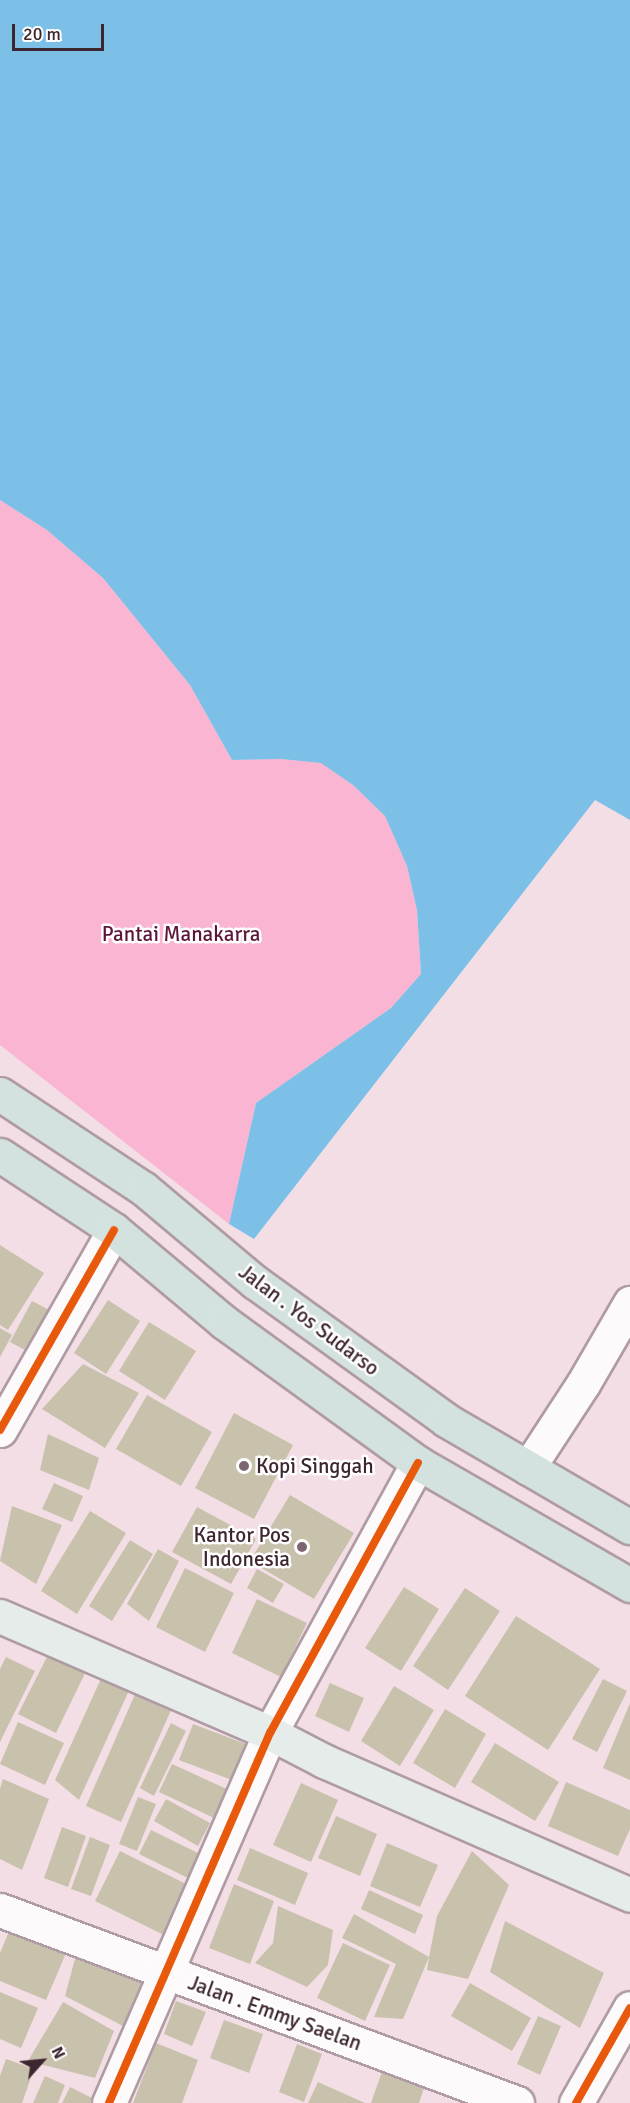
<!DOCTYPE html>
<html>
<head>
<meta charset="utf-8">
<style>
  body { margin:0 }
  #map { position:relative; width:630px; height:2103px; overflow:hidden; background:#f3dee6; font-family:Signika,sans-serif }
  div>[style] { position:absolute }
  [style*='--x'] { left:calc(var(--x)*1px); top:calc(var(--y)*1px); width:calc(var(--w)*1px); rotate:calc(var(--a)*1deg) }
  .green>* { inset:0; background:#f9b5d2 }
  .water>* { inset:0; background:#7cc0e7 }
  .building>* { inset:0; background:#c8c1ab }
  .roads { filter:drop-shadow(2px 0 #af9ba3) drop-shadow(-2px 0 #af9ba3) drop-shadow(0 2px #af9ba3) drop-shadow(0 -2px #af9ba3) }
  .minor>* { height:33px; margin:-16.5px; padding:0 16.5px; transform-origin:16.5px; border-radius:16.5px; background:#fdfafb }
  .major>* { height:33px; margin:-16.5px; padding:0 16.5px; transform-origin:16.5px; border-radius:16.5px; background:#e5ecea }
  .highway>* { height:33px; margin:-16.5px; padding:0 16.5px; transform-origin:16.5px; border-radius:16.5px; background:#d4e2df }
  .cycleway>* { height:8px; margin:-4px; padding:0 4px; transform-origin:4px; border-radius:4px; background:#e8590c }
  .dots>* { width:16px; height:16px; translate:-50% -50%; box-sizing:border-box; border:3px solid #fff; border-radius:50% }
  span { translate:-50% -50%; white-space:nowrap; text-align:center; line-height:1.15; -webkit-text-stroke:5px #fff; paint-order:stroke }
  .park-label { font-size:21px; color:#5d153a }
  .street-label { font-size:21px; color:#3e2630 }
  .poi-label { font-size:21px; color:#3e2630 }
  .left { translate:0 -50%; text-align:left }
  .right { translate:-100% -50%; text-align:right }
  .north { position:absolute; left:12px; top:2031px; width:60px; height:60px; -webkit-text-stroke:4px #fff; paint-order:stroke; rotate:63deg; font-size:16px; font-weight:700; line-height:24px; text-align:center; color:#3e2630 }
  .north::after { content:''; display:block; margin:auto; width:21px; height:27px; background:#3e2630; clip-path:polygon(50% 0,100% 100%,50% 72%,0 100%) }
  .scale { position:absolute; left:12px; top:24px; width:92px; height:27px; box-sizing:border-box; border:3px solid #3e2630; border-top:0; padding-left:8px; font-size:18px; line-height:21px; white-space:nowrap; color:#3e2630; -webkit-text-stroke:4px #fff; paint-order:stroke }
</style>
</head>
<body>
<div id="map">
  <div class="green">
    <div style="clip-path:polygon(0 500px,47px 530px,103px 578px,190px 685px,232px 760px,281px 759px,322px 763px,353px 785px,385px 816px,407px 866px,417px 910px,421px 974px,391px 1008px,256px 1103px,229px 1224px,0 1045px)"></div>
  </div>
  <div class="water">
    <div style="clip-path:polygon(0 0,630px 0,630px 820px,595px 800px,254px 1239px,229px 1224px,256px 1103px,391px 1008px,421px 974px,417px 910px,407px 866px,385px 816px,353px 785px,321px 763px,281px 759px,232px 760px,190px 685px,103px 578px,47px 530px,0 500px)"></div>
  </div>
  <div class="building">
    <div style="clip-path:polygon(0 1245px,44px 1273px,8px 1330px,0 1325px)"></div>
    <div style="clip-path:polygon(108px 1300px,140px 1321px,106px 1374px,74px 1353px)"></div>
    <div style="clip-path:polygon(32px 1301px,59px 1315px,36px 1356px,10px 1342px)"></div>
    <div style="clip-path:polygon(149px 1322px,196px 1351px,165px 1400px,119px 1371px)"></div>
    <div style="clip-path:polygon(0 1328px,12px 1335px,0 1357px)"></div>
    <div style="clip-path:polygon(83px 1364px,139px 1393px,105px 1448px,42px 1409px)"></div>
    <div style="clip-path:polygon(147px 1395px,212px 1432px,181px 1486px,116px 1449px)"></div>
    <div style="clip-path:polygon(234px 1413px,293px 1445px,254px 1519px,195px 1488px)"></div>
    <div style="clip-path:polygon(48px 1434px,99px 1458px,89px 1490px,40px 1470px)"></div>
    <div style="clip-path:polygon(54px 1483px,83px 1496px,72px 1522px,42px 1509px)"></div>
    <div style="clip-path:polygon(290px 1495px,354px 1533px,314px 1599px,250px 1561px)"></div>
    <div style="clip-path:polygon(12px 1506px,62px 1525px,36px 1584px,0 1561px)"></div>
    <div style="clip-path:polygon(197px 1507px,256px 1539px,231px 1584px,172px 1552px)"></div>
    <div style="clip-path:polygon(90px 1511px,126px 1533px,77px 1614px,41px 1591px)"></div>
    <div style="clip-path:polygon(130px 1540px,153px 1554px,112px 1621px,89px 1606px)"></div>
    <div style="clip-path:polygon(158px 1549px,179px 1561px,149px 1621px,127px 1604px)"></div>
    <div style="clip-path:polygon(185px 1568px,234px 1593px,205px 1652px,156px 1627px)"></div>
    <div style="clip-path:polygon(257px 1569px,284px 1584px,273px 1603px,247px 1588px)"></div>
    <div style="clip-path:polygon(404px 1587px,439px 1609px,401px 1671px,365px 1648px)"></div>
    <div style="clip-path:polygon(465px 1588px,500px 1611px,448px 1690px,413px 1666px)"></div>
    <div style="clip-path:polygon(257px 1599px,307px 1623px,281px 1677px,232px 1653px)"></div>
    <div style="clip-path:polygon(516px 1616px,600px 1669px,548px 1750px,465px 1696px)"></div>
    <div style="clip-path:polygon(52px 1647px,89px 1665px,56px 1733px,18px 1714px)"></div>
    <div style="clip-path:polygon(6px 1657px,35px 1671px,0 1742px,0 1669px)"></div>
    <div style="clip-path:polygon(104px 1672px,132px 1684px,79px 1800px,55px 1780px)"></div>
    <div style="clip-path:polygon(603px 1679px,627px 1691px,597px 1752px,572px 1739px)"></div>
    <div style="clip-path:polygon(330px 1683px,364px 1698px,349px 1732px,315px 1716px)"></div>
    <div style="clip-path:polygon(394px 1686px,434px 1710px,400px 1766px,361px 1741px)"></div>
    <div style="clip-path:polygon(136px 1692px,172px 1708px,121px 1822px,86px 1806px)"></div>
    <div style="clip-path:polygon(630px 1703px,630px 1780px,603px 1768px)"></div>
    <div style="clip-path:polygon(445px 1709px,486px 1734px,455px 1788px,413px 1763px)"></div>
    <div style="clip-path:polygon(18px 1722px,64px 1743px,45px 1785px,0 1764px)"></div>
    <div style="clip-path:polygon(171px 1723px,186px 1731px,154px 1796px,140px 1788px)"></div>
    <div style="clip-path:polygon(193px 1724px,251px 1746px,237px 1782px,179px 1760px)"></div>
    <div style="clip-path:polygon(495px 1743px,559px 1782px,535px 1821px,471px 1782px)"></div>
    <div style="clip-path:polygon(172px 1764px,229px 1790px,216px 1819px,159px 1792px)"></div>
    <div style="clip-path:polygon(3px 1779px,49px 1799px,22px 1870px,0 1859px,0 1789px)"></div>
    <div style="clip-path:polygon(566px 1782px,630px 1810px,630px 1829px,618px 1856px,548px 1826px)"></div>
    <div style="clip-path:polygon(301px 1783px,338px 1800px,311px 1862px,273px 1845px)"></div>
    <div style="clip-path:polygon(138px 1797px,156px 1804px,137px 1851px,119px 1844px)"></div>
    <div style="clip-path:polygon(166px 1799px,210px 1823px,198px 1846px,154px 1821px)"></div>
    <div style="clip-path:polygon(336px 1816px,377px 1834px,360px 1876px,318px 1858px)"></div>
    <div style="clip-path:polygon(62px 1827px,86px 1836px,68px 1887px,44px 1878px)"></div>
    <div style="clip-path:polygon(151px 1830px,202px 1855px,190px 1879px,139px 1854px)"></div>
    <div style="clip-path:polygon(90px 1837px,110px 1845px,91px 1896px,71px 1889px)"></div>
    <div style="clip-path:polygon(387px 1843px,438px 1865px,420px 1907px,370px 1886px)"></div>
    <div style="clip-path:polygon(250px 1848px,308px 1873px,295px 1905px,237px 1880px)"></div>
    <div style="clip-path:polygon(120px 1851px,188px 1885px,164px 1935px,95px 1901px)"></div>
    <div style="clip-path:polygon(472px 1851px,509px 1885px,468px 1979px,427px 1970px,429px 1957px,403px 2019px,374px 2017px,396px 1964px,342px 1938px,354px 1914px,429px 1957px,437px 1916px)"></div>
    <div style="clip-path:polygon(234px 1884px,274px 1901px,250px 1964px,209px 1948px)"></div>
    <div style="clip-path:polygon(369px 1890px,423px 1915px,415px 1934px,361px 1909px)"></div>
    <div style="clip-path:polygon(278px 1906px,333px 1930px,328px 1965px,307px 1987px,255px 1963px,273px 1943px)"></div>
    <div style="clip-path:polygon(505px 1921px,604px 1973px,580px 2028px,490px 1972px)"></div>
    <div style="clip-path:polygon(13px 1922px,69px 1946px,46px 2000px,0 1981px,0 1953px)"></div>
    <div style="clip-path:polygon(343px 1943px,390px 1965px,365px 2021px,317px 1998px)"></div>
    <div style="clip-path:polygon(76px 1955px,144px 1977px,123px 2026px,65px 1996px)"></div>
    <div style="clip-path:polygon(470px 1983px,531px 2018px,512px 2051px,451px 2016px)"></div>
    <div style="clip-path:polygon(0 1992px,38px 2008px,21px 2048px,0 2039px)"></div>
    <div style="clip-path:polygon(176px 2001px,206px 2012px,192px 2046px,164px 2034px)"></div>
    <div style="clip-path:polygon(63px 2002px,114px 2031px,95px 2078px,28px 2061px)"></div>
    <div style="clip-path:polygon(538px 2016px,561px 2026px,540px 2075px,517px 2064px)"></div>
    <div style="clip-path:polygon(224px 2020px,263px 2034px,249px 2073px,210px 2058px)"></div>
    <div style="clip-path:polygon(156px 2043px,198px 2060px,182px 2103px,133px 2103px)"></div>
    <div style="clip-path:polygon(297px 2044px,322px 2054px,304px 2102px,279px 2092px)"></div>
    <div style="clip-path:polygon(6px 2059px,34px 2069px,22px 2103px,0 2103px,0 2076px)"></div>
    <div style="clip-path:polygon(384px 2066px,426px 2082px,419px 2103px,371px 2103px)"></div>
    <div style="clip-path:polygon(45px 2076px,65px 2085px,58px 2103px,33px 2103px)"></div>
    <div style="clip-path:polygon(318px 2082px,365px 2103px,308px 2103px)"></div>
    <div style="clip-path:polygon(70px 2087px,92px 2098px,90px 2103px,62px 2103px)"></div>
  </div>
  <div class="roads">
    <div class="minor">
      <div style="--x:0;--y:1430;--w:230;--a:-60.3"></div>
      <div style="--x:528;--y:1468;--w:100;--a:-56.8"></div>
      <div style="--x:583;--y:1384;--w:94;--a:-59.9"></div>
      <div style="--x:0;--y:1910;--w:552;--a:20.47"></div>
      <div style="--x:109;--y:2103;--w:404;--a:-66.5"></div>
      <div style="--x:270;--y:1733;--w:308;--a:-61.3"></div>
      <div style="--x:576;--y:2103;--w:109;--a:-60.4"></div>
    </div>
    <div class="major">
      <div style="--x:0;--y:1616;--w:294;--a:23.4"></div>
      <div style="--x:270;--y:1733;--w:61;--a:27.4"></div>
      <div style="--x:324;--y:1761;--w:334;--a:23.6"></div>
    </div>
    <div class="highway">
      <div style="--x:0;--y:1094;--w:173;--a:33.4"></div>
      <div style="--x:144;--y:1189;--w:145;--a:40"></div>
      <div style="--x:255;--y:1282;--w:236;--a:35.8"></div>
      <div style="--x:446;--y:1420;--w:213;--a:30.2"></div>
      <div style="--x:0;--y:1155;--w:136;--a:33.3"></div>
      <div style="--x:114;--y:1230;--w:143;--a:39.9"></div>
      <div style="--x:224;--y:1322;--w:240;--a:36"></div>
      <div style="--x:418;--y:1463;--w:245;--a:29.9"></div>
    </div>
  </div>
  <div class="cycleway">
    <div style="--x:0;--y:1430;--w:230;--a:-60.3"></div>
    <div style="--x:109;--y:2103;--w:404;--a:-66.5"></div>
    <div style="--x:270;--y:1733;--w:308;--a:-61.3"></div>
    <div style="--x:576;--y:2103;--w:109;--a:-60.4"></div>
  </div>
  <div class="dots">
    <div style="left:244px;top:1466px;background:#7d6670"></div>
    <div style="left:302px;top:1547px;background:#7d6670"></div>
  </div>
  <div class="park-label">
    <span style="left:181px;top:934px">Pantai Manakarra</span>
  </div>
  <div class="street-label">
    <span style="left:309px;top:1320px;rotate:37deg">Jalan . Yos Sudarso</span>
    <span style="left:275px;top:2013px;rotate:20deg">Jalan . Emmy Saelan</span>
  </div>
  <div class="poi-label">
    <span class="left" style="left:256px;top:1466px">Kopi Singgah</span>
    <span class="right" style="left:290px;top:1547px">Kantor Pos<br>Indonesia</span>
  </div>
  <div class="north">N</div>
  <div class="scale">20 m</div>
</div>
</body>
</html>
